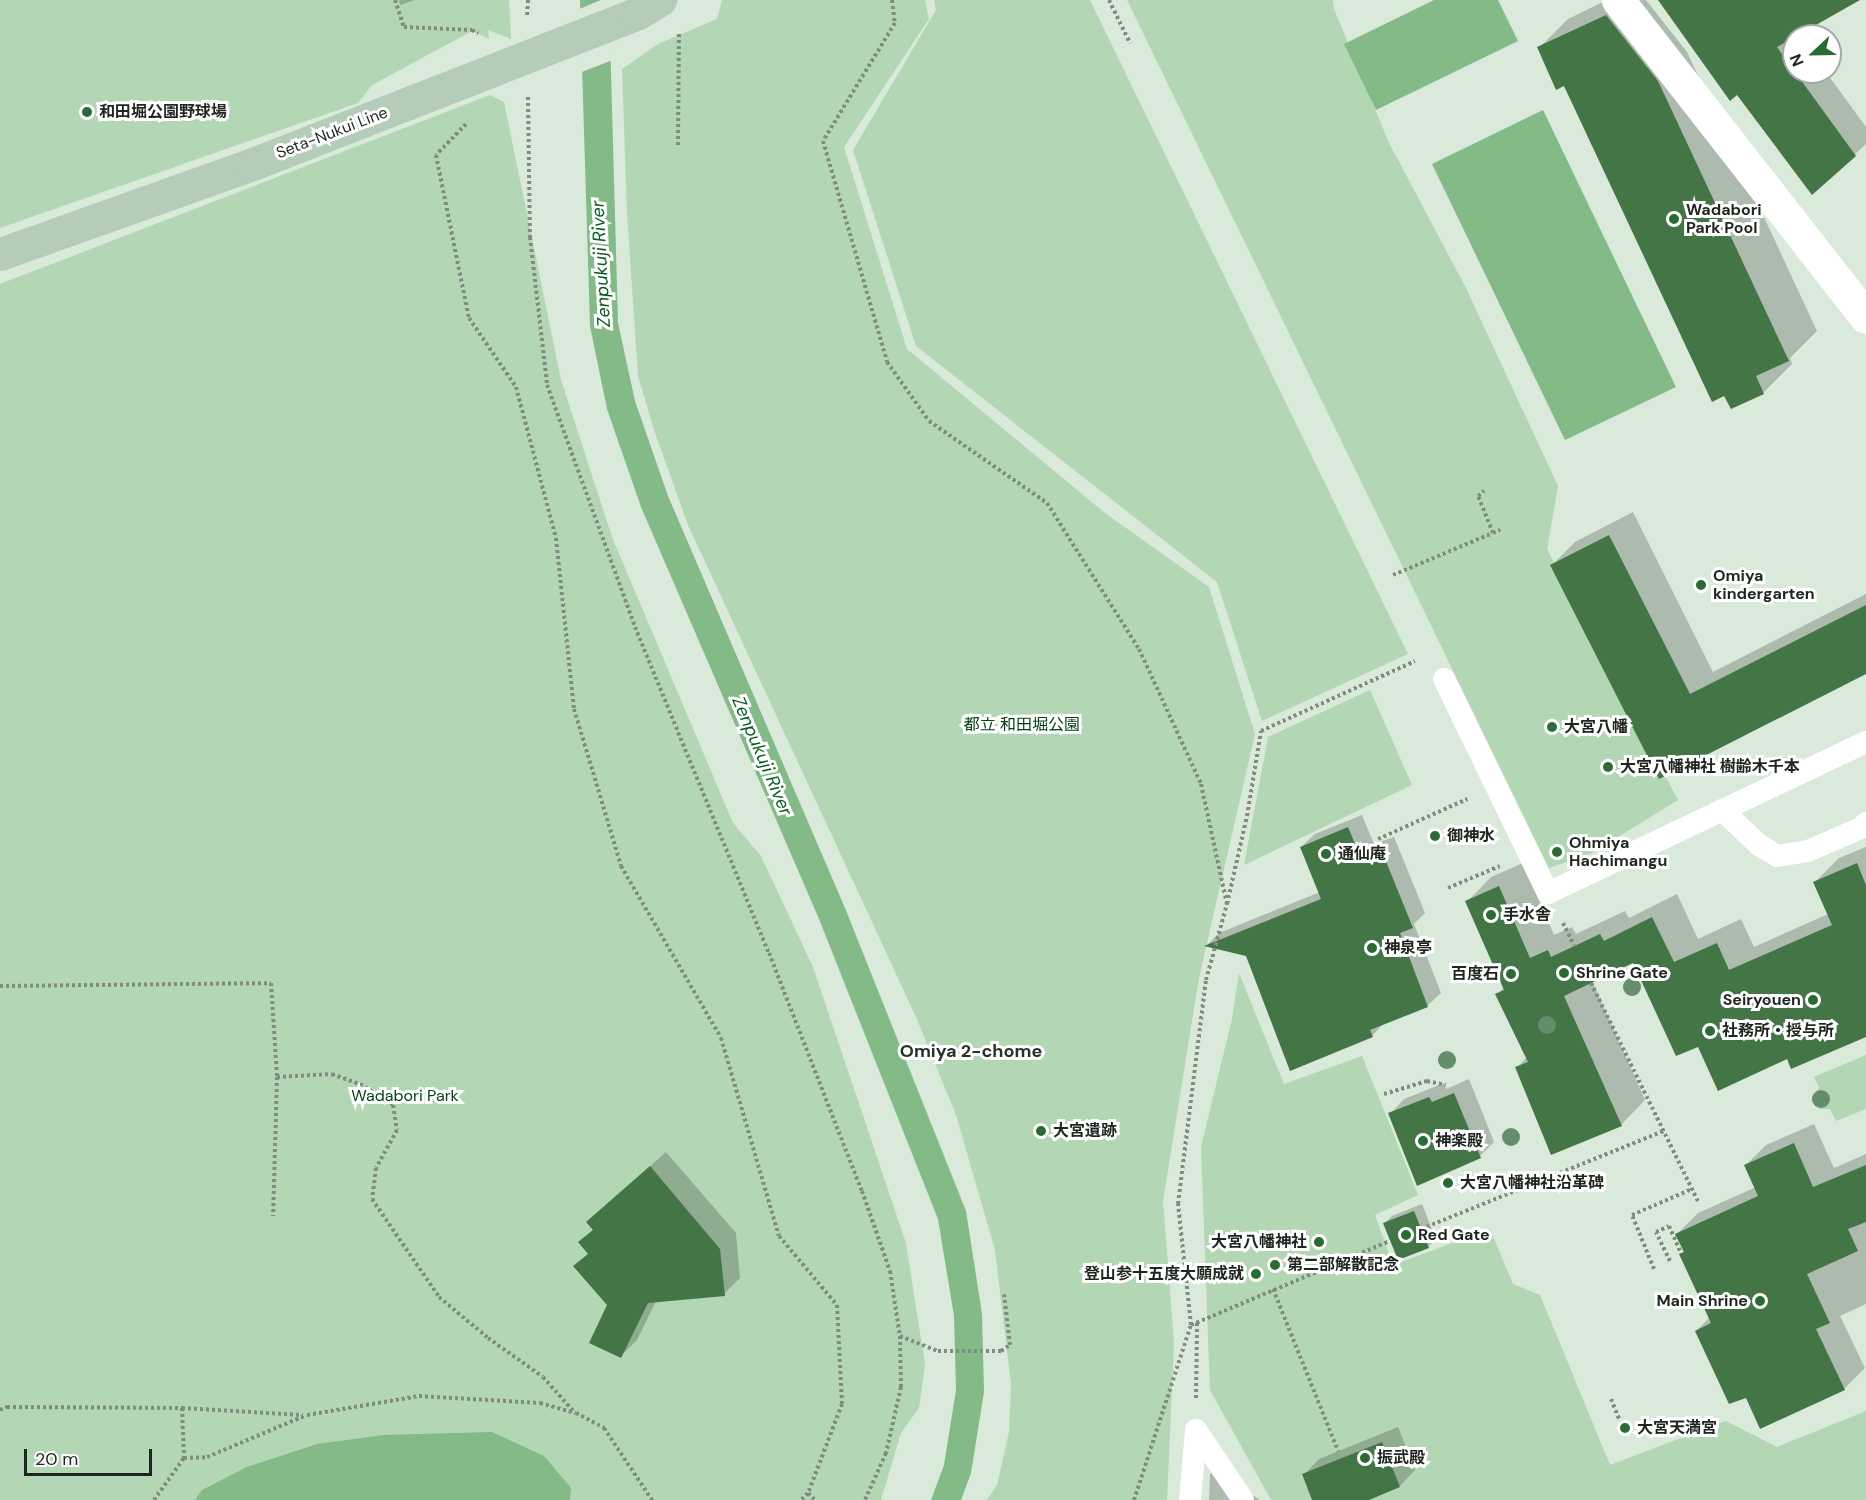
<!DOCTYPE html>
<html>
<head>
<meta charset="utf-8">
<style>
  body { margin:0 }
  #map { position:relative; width:1866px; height:1500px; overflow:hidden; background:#d9e9da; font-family:"DM Sans","Noto Sans JP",sans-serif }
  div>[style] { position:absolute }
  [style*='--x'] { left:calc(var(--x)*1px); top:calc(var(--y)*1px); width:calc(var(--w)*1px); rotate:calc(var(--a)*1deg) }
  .green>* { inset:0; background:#b3d6b4 }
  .water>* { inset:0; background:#84b988 }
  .pier>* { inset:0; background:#d9e9da }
  .shadow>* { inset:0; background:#0003 }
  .building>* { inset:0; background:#437547 }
  .path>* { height:4px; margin-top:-2px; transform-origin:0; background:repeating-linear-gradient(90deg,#818c81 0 3px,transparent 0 6px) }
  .service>* { height:22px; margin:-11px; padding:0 11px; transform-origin:11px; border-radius:11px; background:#fff }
  .minor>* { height:33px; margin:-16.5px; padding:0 16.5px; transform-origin:16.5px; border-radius:16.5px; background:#fff }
  .secondary>* { height:33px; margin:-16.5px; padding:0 16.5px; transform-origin:16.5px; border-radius:16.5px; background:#b5ccb8 }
  .trees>* { width:18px; height:18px; margin:-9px; border-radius:50%; background:#648d6d }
  .dots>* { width:16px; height:16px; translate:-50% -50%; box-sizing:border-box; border:3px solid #fff; border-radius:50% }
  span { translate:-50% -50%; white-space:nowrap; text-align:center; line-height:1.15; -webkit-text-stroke:6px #fff; paint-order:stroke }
  .poi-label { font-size:16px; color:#1f251f; font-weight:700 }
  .left { translate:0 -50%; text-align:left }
  .right { translate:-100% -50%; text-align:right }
  .street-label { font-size:16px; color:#1f251f }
  .park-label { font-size:16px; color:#044113 }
  .water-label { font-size:18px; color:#075a1c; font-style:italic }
  .neighbourhood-label { font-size:18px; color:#273328; font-weight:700 }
  .north { position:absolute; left:1782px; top:24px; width:60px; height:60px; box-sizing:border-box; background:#fff; border:2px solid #a5a8a5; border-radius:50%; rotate:248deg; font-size:16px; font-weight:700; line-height:24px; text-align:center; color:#1f251f }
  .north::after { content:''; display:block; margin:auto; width:21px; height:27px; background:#2a6a33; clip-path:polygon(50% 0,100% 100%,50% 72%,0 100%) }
  .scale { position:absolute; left:24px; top:1449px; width:128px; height:27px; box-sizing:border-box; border:3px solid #1f251f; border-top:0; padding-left:8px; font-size:18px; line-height:21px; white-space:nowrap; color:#1f251f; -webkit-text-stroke:4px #fff; paint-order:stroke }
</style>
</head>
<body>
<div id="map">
  <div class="green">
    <div style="clip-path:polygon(0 0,509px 0,511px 39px,488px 30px,489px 39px,472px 31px,372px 85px,358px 103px,0 228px)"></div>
    <div style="clip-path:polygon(722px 0,925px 0,929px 19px,844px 147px,907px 349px,1105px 513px,1209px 587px,1255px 734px,1199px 978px,1163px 1201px,1174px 1343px,1167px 1500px,987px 1500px,997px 1485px,1009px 1432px,1011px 1384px,995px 1250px,956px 1115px,916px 1017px,688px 525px,654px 430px,638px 376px,627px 213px,622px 69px,658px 44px,717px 19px)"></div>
    <div style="clip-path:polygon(934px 0,1090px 0,1408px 654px,1262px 721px,1217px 582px,916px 346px,853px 150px,936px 10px)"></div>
    <div style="clip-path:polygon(1127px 0,1333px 0,1334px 9px,1388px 141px,1466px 288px,1558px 486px,1547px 549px,1678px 800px,1592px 853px,1549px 868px)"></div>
    <div style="clip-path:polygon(490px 95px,504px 102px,561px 380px,612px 537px,733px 823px,761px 856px,813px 967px,906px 1243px,925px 1365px,919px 1408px,901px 1433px,881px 1500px,0 1500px,0 284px)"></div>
    <div style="clip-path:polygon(1370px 690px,1412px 785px,1244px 865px,1268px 737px)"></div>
    <div style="clip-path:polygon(1239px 973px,1284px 1084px,1362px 1056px,1418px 1195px,1375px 1215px,1393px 1265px,1490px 1229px,1513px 1284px,1540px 1295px,1610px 1465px,1726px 1421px,1777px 1447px,1866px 1411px,1866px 1500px,1271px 1500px,1210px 1390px,1201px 1147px,1232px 1019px)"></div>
    <div style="clip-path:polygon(1866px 1055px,1866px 1109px,1836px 1121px,1830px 1109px,1820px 1109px,1811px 1101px,1819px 1087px,1814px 1077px)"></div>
  </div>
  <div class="water">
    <div style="clip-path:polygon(580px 0,609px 0,618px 323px,635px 401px,668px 496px,845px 908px,966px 1211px,982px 1314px,984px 1392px,971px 1473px,961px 1500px,931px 1500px,944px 1465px,956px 1390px,954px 1316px,938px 1219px,819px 919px,641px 507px,607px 409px,590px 326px)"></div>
    <div style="clip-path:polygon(1434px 0,1498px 0,1518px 41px,1376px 110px,1344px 44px)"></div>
    <div style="clip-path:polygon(1543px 110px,1676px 387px,1565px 440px,1432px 164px)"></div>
    <div style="clip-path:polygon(492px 1432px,544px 1456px,571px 1488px,570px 1500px,195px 1500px,202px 1490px,247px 1467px,317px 1444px,384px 1435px)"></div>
  </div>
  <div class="pier">
    <div style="clip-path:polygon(601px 0,612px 0,613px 60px,579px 73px,577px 10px)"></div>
  </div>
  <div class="shadow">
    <div style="clip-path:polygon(399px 0,415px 0,400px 5px)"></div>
    <div style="clip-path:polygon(1607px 0,1646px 0,1687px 52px,1817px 331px,1790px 358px,1792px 364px,1763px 393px,1539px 48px,1568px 19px)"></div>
    <div style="clip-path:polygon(1661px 0,1842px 0,1798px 34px,1799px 36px,1794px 36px,1794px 72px,1826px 72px,1866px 127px,1866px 144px,1813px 193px,1737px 93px)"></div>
    <div style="clip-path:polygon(1633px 512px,1713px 672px,1866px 594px,1866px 672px,1659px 777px,1552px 565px,1575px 542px)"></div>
    <div style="clip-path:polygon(1362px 815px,1374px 844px,1394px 837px,1425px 913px,1414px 924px,1441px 993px,1427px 1006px,1385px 1022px,1372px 1036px,1248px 954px,1207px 945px,1219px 933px,1320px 892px,1301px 847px,1315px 834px)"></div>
    <div style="clip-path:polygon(1866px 847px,1866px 1035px,1787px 1057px,1698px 1045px,1633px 961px,1592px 981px,1645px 1100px,1621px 1125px,1517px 1068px,1527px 1057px,1497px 995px,1504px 987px,1467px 902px,1491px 877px,1523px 863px,1554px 935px,1572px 927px,1576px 934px,1625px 911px,1629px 918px,1677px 894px,1698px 939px,1741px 919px,1754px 947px,1828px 914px,1815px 882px,1839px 858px)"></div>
    <div style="clip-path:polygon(1469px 1079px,1494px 1142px,1480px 1156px,1390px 1114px,1404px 1099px,1444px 1083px,1446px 1089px)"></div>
    <div style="clip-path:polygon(1814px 1124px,1834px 1168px,1866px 1154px,1866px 1304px,1840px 1316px,1865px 1368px,1844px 1389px,1746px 1396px,1696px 1331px,1710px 1317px,1681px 1254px,1685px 1250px,1677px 1234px,1698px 1213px,1756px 1187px,1746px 1165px,1766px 1145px)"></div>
    <div style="clip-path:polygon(666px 1152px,736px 1233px,740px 1278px,724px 1294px,656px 1301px,637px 1340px,621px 1356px,609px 1305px,575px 1267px,589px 1253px,580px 1242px,594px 1229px,588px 1222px)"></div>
    <div style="clip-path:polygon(1422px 1204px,1436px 1239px,1428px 1247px,1384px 1224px,1392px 1216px)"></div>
    <div style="clip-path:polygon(1398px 1427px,1415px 1470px,1400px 1486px,1365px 1500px,1314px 1500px,1304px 1475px,1319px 1459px)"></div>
    <div style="clip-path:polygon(1226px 1459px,1248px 1492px,1260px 1500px,1209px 1500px,1210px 1474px)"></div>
  </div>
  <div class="building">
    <div style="clip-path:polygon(1658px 0,1860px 0,1777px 47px,1856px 156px,1812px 195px,1737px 95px,1730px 101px)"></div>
    <div style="clip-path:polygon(1606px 15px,1658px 81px,1789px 361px,1756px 376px,1764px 394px,1731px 409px,1724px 396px,1712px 402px,1564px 86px,1556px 90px,1537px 47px)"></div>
    <div style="clip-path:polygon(1609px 535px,1690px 694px,1866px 605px,1866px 674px,1659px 779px,1550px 565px)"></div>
    <div style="clip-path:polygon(1348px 827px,1360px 856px,1381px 849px,1413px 928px,1400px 933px,1428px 1007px,1370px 1030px,1373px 1037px,1290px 1071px,1246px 956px,1204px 946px,1321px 899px,1300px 847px)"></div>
    <div style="clip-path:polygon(1857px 863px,1866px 885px,1866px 1037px,1791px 1069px,1787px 1059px,1718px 1091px,1698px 1047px,1676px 1056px,1633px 963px,1564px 996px,1622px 1126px,1551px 1155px,1515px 1067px,1528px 1062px,1495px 994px,1504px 990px,1465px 901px,1499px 886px,1530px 958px,1548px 950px,1551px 957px,1600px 934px,1604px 941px,1652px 917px,1674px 962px,1717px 943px,1729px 970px,1832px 925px,1813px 882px)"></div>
    <div style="clip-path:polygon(1454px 1093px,1481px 1158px,1417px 1186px,1388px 1113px,1429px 1097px,1432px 1102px)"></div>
    <div style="clip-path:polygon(1794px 1143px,1813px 1187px,1866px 1165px,1866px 1222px,1848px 1229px,1858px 1251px,1807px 1274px,1830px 1323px,1816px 1329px,1845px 1390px,1760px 1429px,1746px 1398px,1729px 1404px,1695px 1331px,1711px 1323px,1679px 1254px,1684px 1252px,1675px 1234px,1758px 1196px,1744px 1165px)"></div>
    <div style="clip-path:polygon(650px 1166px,720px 1249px,725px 1296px,648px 1303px,621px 1358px,589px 1343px,607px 1305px,573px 1266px,588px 1254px,578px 1242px,593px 1230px,586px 1222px)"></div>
    <div style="clip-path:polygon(1414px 1211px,1429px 1248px,1398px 1260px,1383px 1223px)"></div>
    <div style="clip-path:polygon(1382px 1442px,1400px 1487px,1369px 1500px,1312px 1500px,1302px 1474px)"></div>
  </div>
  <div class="path">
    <div style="--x:395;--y:0;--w:28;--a:72"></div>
    <div style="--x:404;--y:27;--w:68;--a:2.5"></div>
    <div style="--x:472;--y:30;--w:7;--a:27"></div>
    <div style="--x:892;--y:0;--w:23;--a:83"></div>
    <div style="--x:895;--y:23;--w:138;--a:121.4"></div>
    <div style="--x:823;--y:141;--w:230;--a:73.8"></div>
    <div style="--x:887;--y:362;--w:72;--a:54.6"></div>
    <div style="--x:929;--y:421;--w:144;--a:34.8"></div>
    <div style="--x:1047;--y:503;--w:173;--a:57.8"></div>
    <div style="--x:1139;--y:649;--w:149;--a:65.3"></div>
    <div style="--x:1201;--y:784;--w:123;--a:77.8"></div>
    <div style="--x:1109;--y:0;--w:48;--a:64"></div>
    <div style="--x:527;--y:15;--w:15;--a:-86"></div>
    <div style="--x:528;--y:97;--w:140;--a:89.2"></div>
    <div style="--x:530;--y:237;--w:149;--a:83.4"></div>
    <div style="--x:547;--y:385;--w:258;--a:70"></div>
    <div style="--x:635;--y:627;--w:352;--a:67.7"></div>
    <div style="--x:769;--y:953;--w:256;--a:68.7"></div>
    <div style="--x:862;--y:1191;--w:85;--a:70.7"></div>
    <div style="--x:890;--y:1271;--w:66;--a:81.3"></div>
    <div style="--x:900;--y:1336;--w:51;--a:88.9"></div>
    <div style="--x:901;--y:1387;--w:68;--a:102.8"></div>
    <div style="--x:886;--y:1453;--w:51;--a:114.1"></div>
    <div style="--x:466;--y:124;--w:43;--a:134.1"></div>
    <div style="--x:436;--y:155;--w:166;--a:78.6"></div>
    <div style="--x:469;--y:318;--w:83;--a:55.7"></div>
    <div style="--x:516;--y:387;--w:156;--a:75.2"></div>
    <div style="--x:556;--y:538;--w:172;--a:84"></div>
    <div style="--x:574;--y:709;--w:164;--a:73.3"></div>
    <div style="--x:621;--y:866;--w:199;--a:59.8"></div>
    <div style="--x:721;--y:1038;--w:206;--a:73.7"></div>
    <div style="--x:779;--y:1236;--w:90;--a:50"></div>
    <div style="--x:837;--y:1305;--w:99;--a:87.1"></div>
    <div style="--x:842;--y:1404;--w:95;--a:110.9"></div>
    <div style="--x:808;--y:1493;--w:10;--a:135"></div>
    <div style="--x:678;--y:145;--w:111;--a:-89.5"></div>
    <div style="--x:1493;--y:533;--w:8;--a:-23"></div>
    <div style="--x:1393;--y:575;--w:108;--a:-22.8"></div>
    <div style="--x:1493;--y:533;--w:40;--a:-112"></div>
    <div style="--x:1478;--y:496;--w:8;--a:-40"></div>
    <div style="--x:1378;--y:839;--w:98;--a:-24.2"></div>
    <div style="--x:1448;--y:888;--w:56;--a:-22.9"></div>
    <div style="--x:1563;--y:923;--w:25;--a:64"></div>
    <div style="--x:1591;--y:983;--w:243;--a:63.9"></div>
    <div style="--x:0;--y:986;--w:271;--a:-0.6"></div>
    <div style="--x:271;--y:983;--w:94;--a:86.3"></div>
    <div style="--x:277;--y:1077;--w:139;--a:91.6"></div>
    <div style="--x:277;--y:1077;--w:55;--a:-3.1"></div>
    <div style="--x:332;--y:1074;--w:30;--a:20"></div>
    <div style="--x:360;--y:1084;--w:39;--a:32"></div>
    <div style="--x:393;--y:1105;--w:25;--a:81"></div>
    <div style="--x:397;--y:1130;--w:43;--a:118.9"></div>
    <div style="--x:376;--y:1168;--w:31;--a:97"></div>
    <div style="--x:372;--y:1199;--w:119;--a:55.6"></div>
    <div style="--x:439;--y:1297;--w:64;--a:39.9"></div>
    <div style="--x:488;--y:1338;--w:67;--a:35.3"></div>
    <div style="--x:543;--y:1377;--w:48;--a:48.4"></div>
    <div style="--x:1384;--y:1094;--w:45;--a:-16.8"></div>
    <div style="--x:1427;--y:1081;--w:19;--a:12"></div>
    <div style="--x:1421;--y:1229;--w:262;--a:-22"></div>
    <div style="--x:1670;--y:1261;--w:32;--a:-116"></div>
    <div style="--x:1656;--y:1232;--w:14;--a:-25"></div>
    <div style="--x:1669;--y:1226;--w:30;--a:66"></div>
    <div style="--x:1654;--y:1269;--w:58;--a:-112.2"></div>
    <div style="--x:1632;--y:1215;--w:65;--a:-23.4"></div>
    <div style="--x:1273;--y:1289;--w:175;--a:68.1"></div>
    <div style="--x:1191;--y:1325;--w:216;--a:-22.9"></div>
    <div style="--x:900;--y:1336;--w:41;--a:21.5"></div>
    <div style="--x:938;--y:1351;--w:63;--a:0"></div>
    <div style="--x:1001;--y:1351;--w:11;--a:-34"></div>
    <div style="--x:1010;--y:1345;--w:51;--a:-96.7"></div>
    <div style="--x:1196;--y:1398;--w:76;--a:-89.2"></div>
    <div style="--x:1611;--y:1399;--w:24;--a:68"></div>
    <div style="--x:182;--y:1408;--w:50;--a:87.7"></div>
    <div style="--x:0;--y:1410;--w:8;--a:-23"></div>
    <div style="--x:7;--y:1407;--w:175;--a:0.3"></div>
    <div style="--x:182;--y:1408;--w:121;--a:3.3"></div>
    <div style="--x:808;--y:1493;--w:10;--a:45"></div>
    <div style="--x:154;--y:1500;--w:52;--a:-54.5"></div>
    <div style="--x:184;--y:1458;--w:23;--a:-2"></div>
    <div style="--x:207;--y:1457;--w:108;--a:-22.8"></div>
    <div style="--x:307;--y:1415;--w:114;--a:-9.6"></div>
    <div style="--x:419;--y:1396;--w:121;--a:3.3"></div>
    <div style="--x:540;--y:1403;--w:37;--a:16"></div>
    <div style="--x:576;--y:1413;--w:32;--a:28"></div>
    <div style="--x:604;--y:1428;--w:87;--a:56.3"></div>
    <div style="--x:1134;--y:1500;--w:184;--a:-72"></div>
    <div style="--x:1191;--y:1325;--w:122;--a:-96.1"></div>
    <div style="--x:1178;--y:1204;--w:226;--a:-82.9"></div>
    <div style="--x:1206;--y:980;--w:79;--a:-74.6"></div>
    <div style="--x:1227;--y:904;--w:90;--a:-77.2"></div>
    <div style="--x:1247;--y:816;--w:86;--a:-80.6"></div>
    <div style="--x:1261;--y:731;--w:169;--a:-24.4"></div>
  </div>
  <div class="service">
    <div style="--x:1444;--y:679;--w:238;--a:64.1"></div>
    <div style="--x:1548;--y:893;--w:352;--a:-25.4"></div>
    <div style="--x:1722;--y:810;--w:51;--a:43.4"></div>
    <div style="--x:1759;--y:845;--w:21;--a:31"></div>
    <div style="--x:1777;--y:856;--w:31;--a:-9"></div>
    <div style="--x:1808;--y:851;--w:58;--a:-23.5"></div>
    <div style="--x:1861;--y:828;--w:7;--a:-45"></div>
    <div style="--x:1196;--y:1430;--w:84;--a:56.1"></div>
    <div style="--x:1190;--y:1500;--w:70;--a:-85.1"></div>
  </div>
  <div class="minor">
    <div style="--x:1618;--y:0;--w:402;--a:52"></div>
  </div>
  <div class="secondary">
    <div style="--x:0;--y:254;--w:269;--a:-19.6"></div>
    <div style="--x:253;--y:164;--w:414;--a:-21.4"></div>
    <div style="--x:638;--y:13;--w:26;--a:-31"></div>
  </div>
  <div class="trees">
    <div style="left:1632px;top:987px"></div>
    <div style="left:1547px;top:1025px"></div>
    <div style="left:1447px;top:1060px"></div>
    <div style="left:1821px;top:1099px"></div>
    <div style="left:1511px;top:1137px"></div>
  </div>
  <div class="dots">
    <div style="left:87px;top:112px;background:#2a6a33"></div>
    <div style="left:1674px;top:219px;background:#2a6a33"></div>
    <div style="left:1701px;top:585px;background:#2a6a33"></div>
    <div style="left:1552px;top:727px;background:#2a6a33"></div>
    <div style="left:1608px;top:767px;background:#2a6a33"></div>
    <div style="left:1435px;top:836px;background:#2a6a33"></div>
    <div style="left:1557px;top:852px;background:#2a6a33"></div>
    <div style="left:1326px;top:854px;background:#2a6a33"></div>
    <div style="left:1491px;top:915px;background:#2a6a33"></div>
    <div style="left:1372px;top:948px;background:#2a6a33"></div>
    <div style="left:1564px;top:973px;background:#2a6a33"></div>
    <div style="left:1511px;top:974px;background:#2a6a33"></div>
    <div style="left:1813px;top:1000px;background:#2a6a33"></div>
    <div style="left:1710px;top:1031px;background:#2a6a33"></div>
    <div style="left:1041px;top:1131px;background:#2a6a33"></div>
    <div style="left:1423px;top:1141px;background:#2a6a33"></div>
    <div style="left:1448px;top:1183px;background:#2a6a33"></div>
    <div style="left:1406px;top:1235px;background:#2a6a33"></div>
    <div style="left:1319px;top:1242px;background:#2a6a33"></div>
    <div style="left:1275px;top:1265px;background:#2a6a33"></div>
    <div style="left:1256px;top:1274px;background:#2a6a33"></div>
    <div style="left:1760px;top:1301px;background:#2a6a33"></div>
    <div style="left:1625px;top:1428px;background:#2a6a33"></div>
    <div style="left:1365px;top:1458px;background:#2a6a33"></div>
  </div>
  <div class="poi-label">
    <span class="left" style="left:99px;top:112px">和田堀公園野球場</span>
    <span class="left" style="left:1686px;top:219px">Wadabori<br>Park Pool</span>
    <span class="left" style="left:1713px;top:585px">Omiya<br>kindergarten</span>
    <span class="left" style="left:1564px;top:727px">大宮八幡</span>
    <span class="left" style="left:1620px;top:767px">大宮八幡神社 樹齢木千本</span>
    <span class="left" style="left:1447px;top:836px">御神水</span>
    <span class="left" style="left:1569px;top:852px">Ohmiya<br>Hachimangu</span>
    <span class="left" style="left:1338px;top:854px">通仙庵</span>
    <span class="left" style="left:1503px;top:915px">手水舎</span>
    <span class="left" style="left:1384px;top:948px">神泉亭</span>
    <span class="left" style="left:1576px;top:973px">Shrine Gate</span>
    <span class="right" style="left:1499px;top:974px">百度石</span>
    <span class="right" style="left:1801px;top:1000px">Seiryouen</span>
    <span class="left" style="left:1722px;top:1031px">社務所・授与所</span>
    <span class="left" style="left:1053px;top:1131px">大宮遺跡</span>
    <span class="left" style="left:1435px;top:1141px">神楽殿</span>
    <span class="left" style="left:1460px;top:1183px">大宮八幡神社沿革碑</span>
    <span class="left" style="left:1418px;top:1235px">Red Gate</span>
    <span class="right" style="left:1307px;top:1242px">大宮八幡神社</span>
    <span class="left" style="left:1287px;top:1265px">第二部解散記念</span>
    <span class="right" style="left:1244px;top:1274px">登山参十五度大願成就</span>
    <span class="right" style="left:1748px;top:1301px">Main Shrine</span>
    <span class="left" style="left:1637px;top:1428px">大宮天満宮</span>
    <span class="left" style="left:1377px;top:1458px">振武殿</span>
  </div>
  <div class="street-label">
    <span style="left:332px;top:133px;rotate:-21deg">Seta-Nukui Line</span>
  </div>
  <div class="park-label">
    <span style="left:1022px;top:725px">都立 和田堀公園</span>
    <span style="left:405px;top:1096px">Wadabori Park</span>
  </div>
  <div class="water-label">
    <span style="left:601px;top:264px;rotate:-93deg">Zenpukuji River</span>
    <span style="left:762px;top:756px;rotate:67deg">Zenpukuji River</span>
  </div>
  <div class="neighbourhood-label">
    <span style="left:971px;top:1051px">Omiya 2-chome</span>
  </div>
  <div class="north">N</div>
  <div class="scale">20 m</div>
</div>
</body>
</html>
